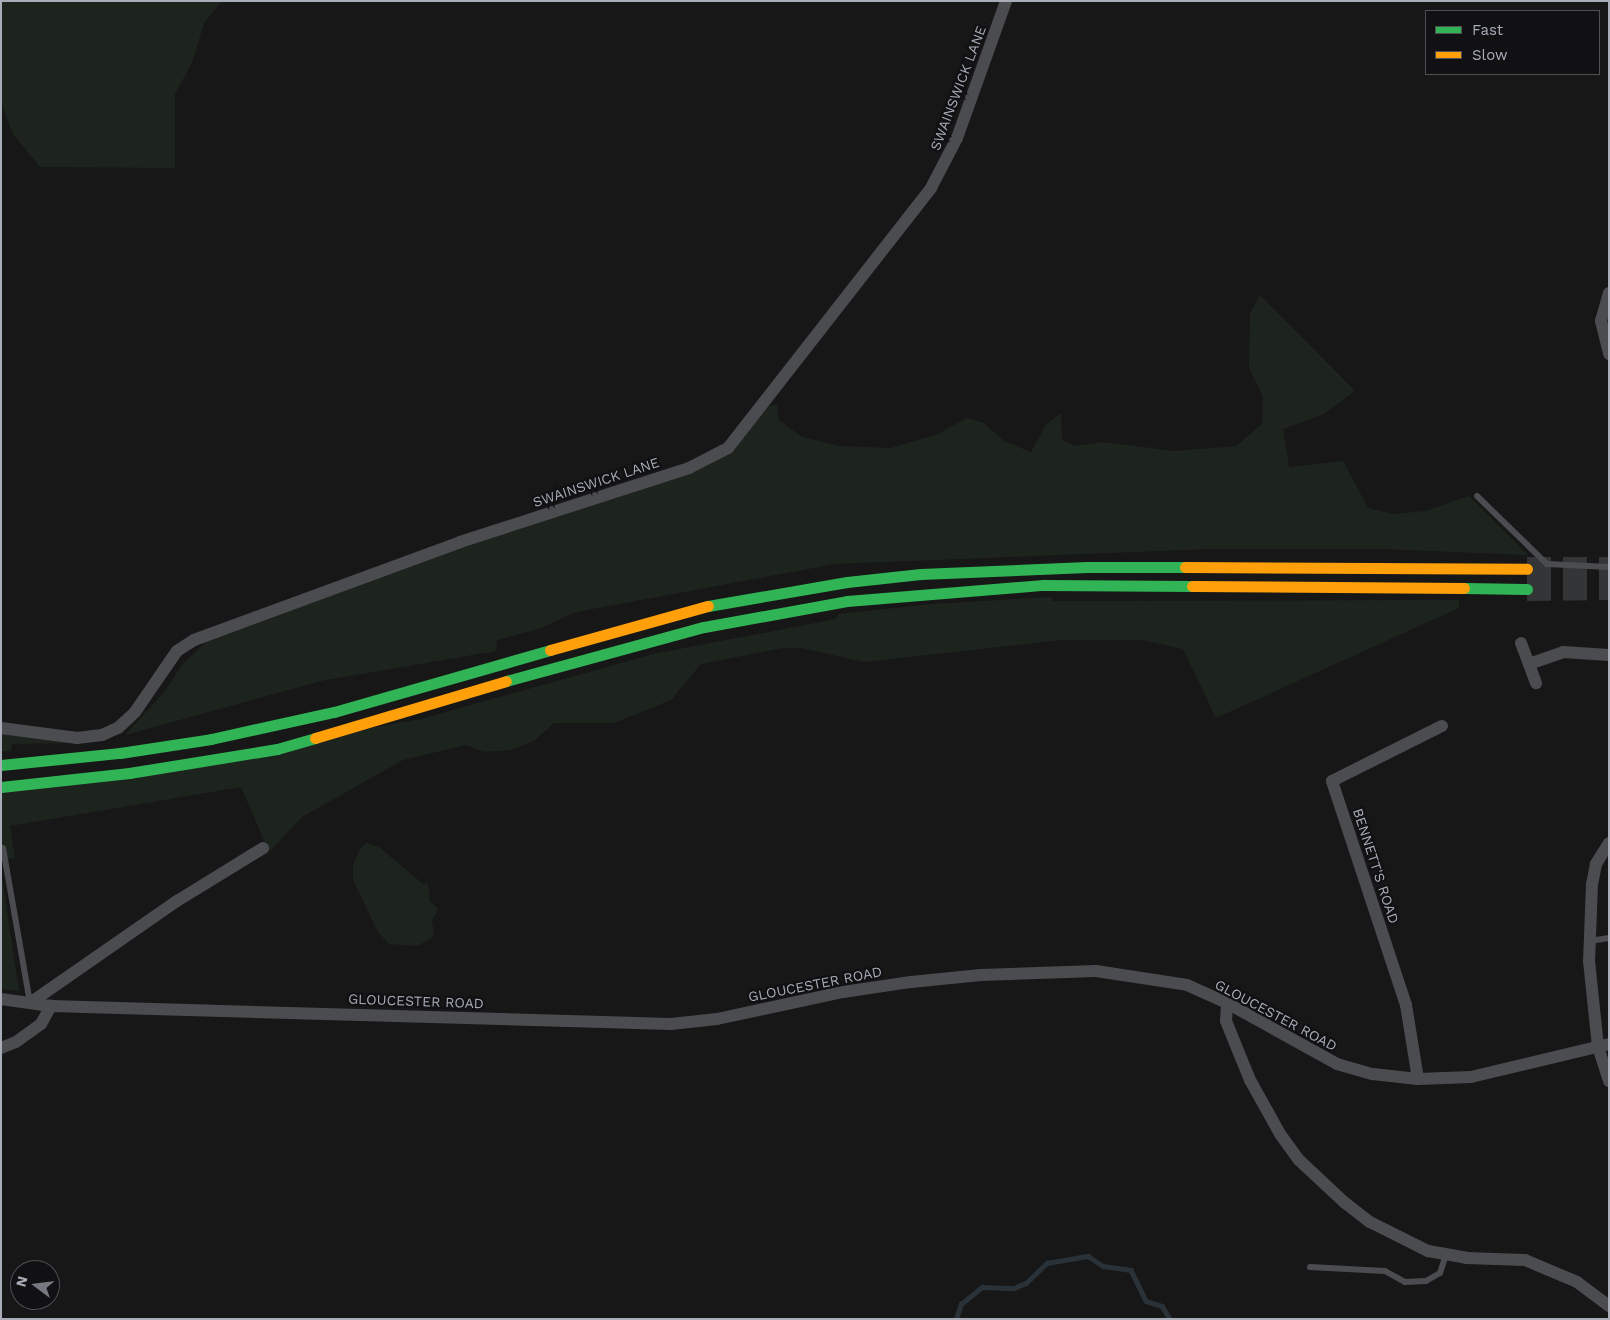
<!DOCTYPE html>
<html>
<head>
<meta charset="utf-8">
<style>
  body { margin:0 }
  #map { position:relative; width:1610px; height:1320px; overflow:hidden; background:#171717; font-family:"Work Sans",sans-serif }
  div>[style] { position:absolute }
  [style*='--x'] { left:calc(var(--x)*1px); top:calc(var(--y)*1px); width:calc(var(--w)*1px); rotate:calc(var(--a)*1deg) }
  .green>* { inset:0; background:#1d241e }
  .stream>* { height:4.5px; margin:-2.25px; padding:0 2.25px; transform-origin:2.25px; border-radius:2.25px; background:#2a3239 }
  .highway-tunnel>* { height:24px; margin-top:-12px; transform-origin:0; background:repeating-linear-gradient(90deg,#343537 0 24px,transparent 0 36px) }
  .lane>* { height:6px; margin:-3px; padding:0 3px; transform-origin:3px; border-radius:3px; background:#4b4c50 }
  .street>* { height:12px; margin:-6px; padding:0 6px; transform-origin:6px; border-radius:6px; background:#4b4c50 }
  .fast>* { height:11px; margin:-5.5px; padding:0 5.5px; transform-origin:5.5px; border-radius:5.5px; background:#30b455 }
  .slow>* { height:11px; margin:-5.5px; padding:0 5.5px; transform-origin:5.5px; border-radius:5.5px; background:#ff9f0a }
  span { translate:-50% -50%; white-space:nowrap; text-align:center; line-height:1.15; -webkit-text-stroke:4.5px #111113; paint-order:stroke }
  .street-label { font-size:14px; color:#a8adb8 }
  .frame { position:absolute; inset:0; border:2px solid #a8adb8; pointer-events:none }
  .legend { position:absolute; left:1425px; top:10px; width:175px; height:65px; box-sizing:border-box; background:#111113; border:1px solid #4d4f55; margin:0; padding:6px 9px; list-style:none; font-size:15px; color:#a8adb8 }
  .legend li { display:flex; align-items:center; gap:10px; height:25px }
  .legend b { width:25px; border:1px solid #4d4f55 }
  .north { position:absolute; left:10px; top:1260px; width:50px; height:50px; box-sizing:border-box; background:#111113; border:1px solid #4d4f55; border-radius:50%; rotate:285deg; font-size:14px; font-weight:700; line-height:20px; text-align:center; color:#a8adb8 }
  .north::after { content:''; display:block; margin:auto; width:18px; height:22px; background:#757880; clip-path:polygon(50% 0,100% 100%,50% 72%,0 100%) }
</style>
</head>
<body>
<div id="map">
  <div class="green">
    <div style="clip-path:polygon(1px 1px,222px 1px,204px 23px,192px 63px,175px 94px,175px 168px,40px 167px,13px 134px,1px 102px)"></div>
    <div style="clip-path:polygon(1260px 295px,1355px 391px,1324px 414px,1283px 429px,1289px 467px,1343px 461px,1368px 508px,1393px 514px,1425px 511px,1469px 496px,1528px 555px,1382px 549px,1210px 549px,835px 564px,576px 612px,539px 629px,497px 640px,496px 651px,321px 681px,125px 735px,164px 692px,182px 665px,207px 641px,367px 578px,690px 474px,766px 406px,777px 405px,779px 420px,802px 437px,839px 446px,891px 448px,938px 434px,967px 418px,984px 423px,1004px 441px,1031px 452px,1046px 425px,1061px 413px,1062px 440px,1076px 446px,1103px 442px,1175px 451px,1236px 446px,1262px 424px,1263px 397px,1249px 368px,1250px 314px)"></div>
    <div style="clip-path:polygon(1052px 597px,1052px 601px,1459px 600px,1459px 608px,1216px 718px,1183px 649px,1142px 640px,1062px 640px,864px 662px,802px 648px,783px 648px,701px 664px,671px 700px,614px 723px,554px 723px,534px 741px,511px 750px,484px 752px,466px 745px,403px 760px,302px 817px,269px 852px,241px 787px,10px 826px,15px 858px,1px 860px,1px 793px,421px 719px,653px 654px,836px 619px,838px 614px,932px 604px)"></div>
    <div style="clip-path:polygon(1px 732px,68px 743px,12px 744px,11px 751px,1px 751px)"></div>
    <div style="clip-path:polygon(366px 843px,379px 847px,423px 884px,428px 883px,430px 901px,438px 909px,432px 920px,434px 936px,418px 946px,389px 944px,378px 932px,353px 880px,353px 865px,360px 849px)"></div>
    <div style="clip-path:polygon(1px 870px,19px 991px,1px 989px)"></div>
  </div>
  <div class="stream">
    <div style="--x:956;--y:1319;--w:16;--a:-72"></div>
    <div style="--x:961;--y:1304;--w:27;--a:-39"></div>
    <div style="--x:982;--y:1287;--w:32;--a:2"></div>
    <div style="--x:1014;--y:1288;--w:13;--a:-23"></div>
    <div style="--x:1026;--y:1283;--w:29;--a:-44"></div>
    <div style="--x:1047;--y:1263;--w:42;--a:-9.7"></div>
    <div style="--x:1088;--y:1256;--w:18;--a:34"></div>
    <div style="--x:1103;--y:1266;--w:28;--a:8"></div>
    <div style="--x:1131;--y:1270;--w:34;--a:64"></div>
    <div style="--x:1146;--y:1301;--w:17;--a:17"></div>
    <div style="--x:1162;--y:1306;--w:15;--a:58"></div>
  </div>
  <div class="highway-tunnel">
    <div style="--x:1527;--y:569;--w:82;--a:0"></div>
    <div style="--x:1527;--y:589;--w:82;--a:-0.7"></div>
  </div>
  <div class="lane">
    <div style="--x:1477;--y:496;--w:98;--a:44.2"></div>
    <div style="--x:1547;--y:564;--w:62;--a:2.8"></div>
    <div style="--x:3;--y:848;--w:157;--a:80.1"></div>
    <div style="--x:1590;--y:941;--w:19;--a:-9"></div>
    <div style="--x:1310;--y:1267;--w:75;--a:3.1"></div>
    <div style="--x:1385;--y:1271;--w:23;--a:29"></div>
    <div style="--x:1405;--y:1282;--w:21;--a:-3"></div>
    <div style="--x:1426;--y:1281;--w:16;--a:-30"></div>
    <div style="--x:1440;--y:1273;--w:20;--a:-72"></div>
  </div>
  <div class="street">
    <div style="--x:1609;--y:293;--w:29;--a:106"></div>
    <div style="--x:1601;--y:321;--w:34;--a:76"></div>
    <div style="--x:1521;--y:643;--w:43;--a:69.4"></div>
    <div style="--x:1529;--y:664;--w:36;--a:-19"></div>
    <div style="--x:1563;--y:652;--w:46;--a:3.7"></div>
    <div style="--x:1;--y:728;--w:77;--a:7.5"></div>
    <div style="--x:77;--y:738;--w:25;--a:-7"></div>
    <div style="--x:102;--y:735;--w:17;--a:-24"></div>
    <div style="--x:118;--y:728;--w:23;--a:-43"></div>
    <div style="--x:135;--y:712;--w:74;--a:-55.5"></div>
    <div style="--x:177;--y:651;--w:20;--a:-33"></div>
    <div style="--x:194;--y:640;--w:283;--a:-20.2"></div>
    <div style="--x:460;--y:542;--w:241;--a:-17.9"></div>
    <div style="--x:689;--y:468;--w:44;--a:-27.1"></div>
    <div style="--x:728;--y:448;--w:330;--a:-52"></div>
    <div style="--x:931;--y:188;--w:56;--a:-62.5"></div>
    <div style="--x:957;--y:138;--w:145;--a:-70.3"></div>
    <div style="--x:1609;--y:843;--w:25;--a:122"></div>
    <div style="--x:1596;--y:864;--w:20;--a:101"></div>
    <div style="--x:1592;--y:884;--w:77;--a:92.2"></div>
    <div style="--x:1589;--y:961;--w:86;--a:84"></div>
    <div style="--x:1598;--y:1047;--w:36;--a:72"></div>
    <div style="--x:1;--y:999;--w:50;--a:8"></div>
    <div style="--x:51;--y:1006;--w:620;--a:1.66"></div>
    <div style="--x:671;--y:1024;--w:46;--a:-6.2"></div>
    <div style="--x:717;--y:1019;--w:129;--a:-12.1"></div>
    <div style="--x:843;--y:992;--w:69;--a:-8.4"></div>
    <div style="--x:911;--y:982;--w:70;--a:-5.7"></div>
    <div style="--x:981;--y:975;--w:115;--a:-2"></div>
    <div style="--x:1096;--y:971;--w:92;--a:8.7"></div>
    <div style="--x:1187;--y:985;--w:44;--a:24.2"></div>
    <div style="--x:1227;--y:1003;--w:126;--a:29"></div>
    <div style="--x:1337;--y:1064;--w:37;--a:16"></div>
    <div style="--x:1373;--y:1074;--w:45;--a:6.3"></div>
    <div style="--x:1418;--y:1079;--w:53;--a:-2.2"></div>
    <div style="--x:1471;--y:1077;--w:142;--a:-13.4"></div>
    <div style="--x:30;--y:1003;--w:179;--a:-34.8"></div>
    <div style="--x:177;--y:901;--w:101;--a:-31.6"></div>
    <div style="--x:1227;--y:1003;--w:18;--a:93"></div>
    <div style="--x:1226;--y:1021;--w:64;--a:67.9"></div>
    <div style="--x:1250;--y:1080;--w:62;--a:60.9"></div>
    <div style="--x:1280;--y:1134;--w:32;--a:54"></div>
    <div style="--x:1299;--y:1160;--w:62;--a:43"></div>
    <div style="--x:1344;--y:1202;--w:33;--a:38"></div>
    <div style="--x:1370;--y:1222;--w:65;--a:26.6"></div>
    <div style="--x:1428;--y:1251;--w:39;--a:10"></div>
    <div style="--x:1466;--y:1258;--w:59;--a:1.9"></div>
    <div style="--x:1525;--y:1260;--w:56;--a:22.9"></div>
    <div style="--x:1577;--y:1282;--w:40;--a:37"></div>
    <div style="--x:1;--y:1048;--w:16;--a:-22"></div>
    <div style="--x:16;--y:1042;--w:31;--a:-36"></div>
    <div style="--x:41;--y:1024;--w:21;--a:-61"></div>
    <div style="--x:1418;--y:1079;--w:75;--a:-99.2"></div>
    <div style="--x:1406;--y:1005;--w:236;--a:-108.3"></div>
    <div style="--x:1332;--y:781;--w:123;--a:-26.6"></div>
  </div>
  <div class="fast">
    <div style="--x:1464;--y:588;--w:63;--a:0.9"></div>
    <div style="--x:708;--y:606;--w:141;--a:-9.8"></div>
    <div style="--x:847;--y:582;--w:74;--a:-6.2"></div>
    <div style="--x:921;--y:574;--w:166;--a:-2.4"></div>
    <div style="--x:1087;--y:567;--w:98;--a:0"></div>
    <div style="--x:506;--y:681;--w:205;--a:-15.3"></div>
    <div style="--x:704;--y:627;--w:145;--a:-10.3"></div>
    <div style="--x:847;--y:601;--w:197;--a:-4.7"></div>
    <div style="--x:1043;--y:585;--w:149;--a:0.4"></div>
    <div style="--x:1;--y:765;--w:120;--a:-5.8"></div>
    <div style="--x:120;--y:753;--w:92;--a:-8.7"></div>
    <div style="--x:211;--y:739;--w:126;--a:-12.4"></div>
    <div style="--x:334;--y:712;--w:225;--a:-16"></div>
    <div style="--x:1;--y:787;--w:129;--a:-6.2"></div>
    <div style="--x:129;--y:773;--w:150;--a:-9.2"></div>
    <div style="--x:277;--y:749;--w:40;--a:-16"></div>
  </div>
  <div class="slow">
    <div style="--x:1185;--y:567;--w:342;--a:0.3"></div>
    <div style="--x:1192;--y:586;--w:272;--a:0.4"></div>
    <div style="--x:550;--y:650;--w:164;--a:-15.6"></div>
    <div style="--x:315;--y:738;--w:199;--a:-16.6"></div>
  </div>
  <div class="street-label">
    <span style="left:958px;top:88px;rotate:-69deg">SWAINSWICK LANE</span>
    <span style="left:596px;top:482px;rotate:-18deg">SWAINSWICK LANE</span>
    <span style="left:1376px;top:866px;rotate:72deg">BENNETT'S ROAD</span>
    <span style="left:815px;top:984px;rotate:-11deg">GLOUCESTER ROAD</span>
    <span style="left:416px;top:1001px;rotate:2deg">GLOUCESTER ROAD</span>
    <span style="left:1276px;top:1015px;rotate:28deg">GLOUCESTER ROAD</span>
  </div>
  <div class="frame"></div>
  <ul class="legend">
  <li><b style="height:6px;background:#30b455"></b>Fast</li>
  <li><b style="height:6px;background:#ff9f0a"></b>Slow</li>
  </ul>
  <div class="north">N</div>
</div>
</body>
</html>
